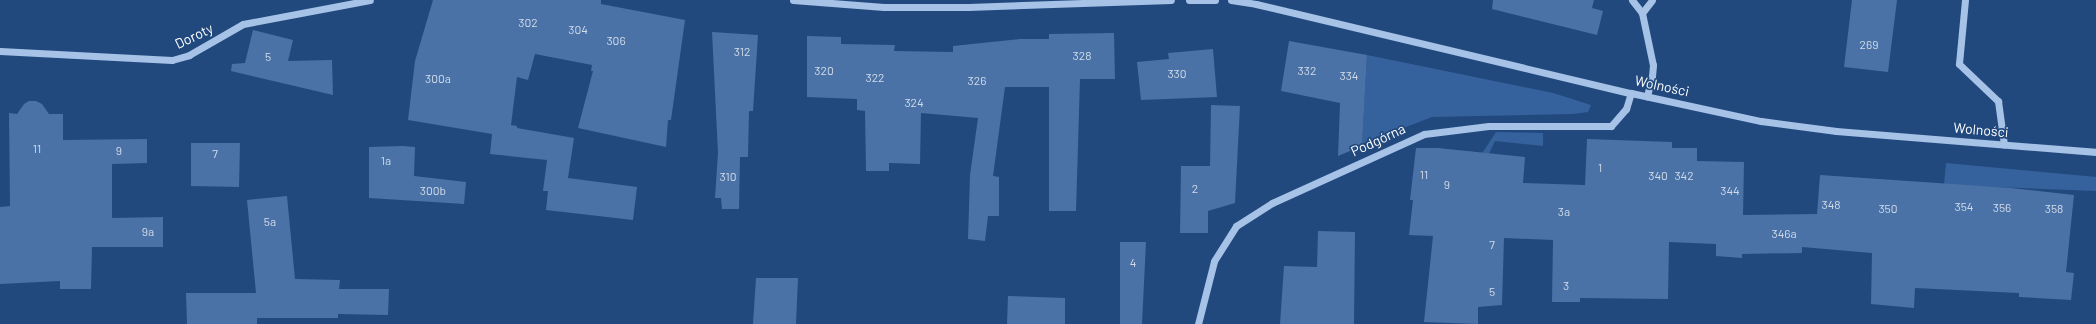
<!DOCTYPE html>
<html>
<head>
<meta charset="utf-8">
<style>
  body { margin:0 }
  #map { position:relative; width:2096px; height:324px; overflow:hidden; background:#22497e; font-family:Barlow,sans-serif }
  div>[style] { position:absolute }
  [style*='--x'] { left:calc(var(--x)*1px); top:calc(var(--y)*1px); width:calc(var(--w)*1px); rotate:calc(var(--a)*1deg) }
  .green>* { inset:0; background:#35629c }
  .building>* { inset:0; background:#4a72a7 }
  .minor>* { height:7px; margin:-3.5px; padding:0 3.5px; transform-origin:3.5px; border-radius:3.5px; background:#a6c2e7 }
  span { translate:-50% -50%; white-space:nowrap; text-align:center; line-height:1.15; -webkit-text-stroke:3.5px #22497e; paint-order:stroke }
  .number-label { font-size:12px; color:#d2dce9 }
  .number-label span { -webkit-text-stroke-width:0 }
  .street-label { font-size:14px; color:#fff }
</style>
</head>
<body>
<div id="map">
  <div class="green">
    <div style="clip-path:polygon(1367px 55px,1553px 93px,1591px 105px,1588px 112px,1573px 114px,1432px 117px,1362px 144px)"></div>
    <div style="clip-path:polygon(1496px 132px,1543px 133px,1543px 146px,1495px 141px,1481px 170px,1483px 152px)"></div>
    <div style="clip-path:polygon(1946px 163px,2096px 177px,2096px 191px,1944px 185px)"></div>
  </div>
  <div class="building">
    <div style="clip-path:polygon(433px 0,601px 0,601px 4px,685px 20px,671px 120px,668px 120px,666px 147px,578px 128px,593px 71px,591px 71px,592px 65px,535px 54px,528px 80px,517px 77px,511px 125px,517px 126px,517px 128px,574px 138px,568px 178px,637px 187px,633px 220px,546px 210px,548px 191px,543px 191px,547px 160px,490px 154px,492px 134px,408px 120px,415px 61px)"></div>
    <div style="clip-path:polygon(1493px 0,1594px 0,1592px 8px,1603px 11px,1597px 35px,1492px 9px)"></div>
    <div style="clip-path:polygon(1852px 0,1897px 0,1888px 72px,1844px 67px)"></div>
    <div style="clip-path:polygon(253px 30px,293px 40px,288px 61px,332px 60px,333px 95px,231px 71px,232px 64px,245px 63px)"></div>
    <div style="clip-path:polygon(712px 32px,758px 35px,753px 111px,749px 111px,748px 157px,740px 157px,739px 209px,722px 209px,721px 198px,715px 198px,718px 153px)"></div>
    <div style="clip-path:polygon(1114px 33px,1115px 79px,1080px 79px,1076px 211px,1049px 211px,1049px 87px,1005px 87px,993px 176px,999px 177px,999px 216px,988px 216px,985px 241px,968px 239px,970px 175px,978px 118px,921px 113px,920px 164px,889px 163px,889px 171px,866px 171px,865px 111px,857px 110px,857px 99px,807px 97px,807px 36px,841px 37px,841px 44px,895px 45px,894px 51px,953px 52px,953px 46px,1020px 39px,1049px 39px,1049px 34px)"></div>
    <div style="clip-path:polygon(1289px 41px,1367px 55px,1362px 146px,1338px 156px,1340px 103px,1281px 91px)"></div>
    <div style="clip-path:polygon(1213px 49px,1217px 97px,1141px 100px,1137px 62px,1169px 59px,1168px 53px)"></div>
    <div style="clip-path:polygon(29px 101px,36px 101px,42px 104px,49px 114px,63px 114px,63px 140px,147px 139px,147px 163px,112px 164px,112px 218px,163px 217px,163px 247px,92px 247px,91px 289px,60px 289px,60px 281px,0 284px,0 207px,10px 206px,9px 113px,17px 114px,24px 104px)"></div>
    <div style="clip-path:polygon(1211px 105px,1240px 106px,1235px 203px,1208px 211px,1208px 233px,1180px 233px,1181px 166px,1210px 166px)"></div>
    <div style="clip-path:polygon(1587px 139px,1672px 142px,1672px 148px,1697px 148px,1697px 161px,1744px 162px,1743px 215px,1817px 214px,1820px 175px,2011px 188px,2074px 195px,2066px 272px,2074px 273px,2071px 300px,2019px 297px,2019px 293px,1915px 288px,1914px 308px,1871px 304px,1872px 253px,1802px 247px,1802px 253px,1742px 254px,1742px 258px,1716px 256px,1716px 244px,1669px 242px,1668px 299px,1580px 298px,1580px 302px,1552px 302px,1553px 240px,1504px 238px,1502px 305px,1478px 307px,1478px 324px,1424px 322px,1433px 236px,1409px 235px,1413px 200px,1410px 200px,1416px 148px,1438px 148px,1525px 157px,1523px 183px,1585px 185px)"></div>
    <div style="clip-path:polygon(191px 143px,240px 143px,239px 187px,191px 186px)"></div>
    <div style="clip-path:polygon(403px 146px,415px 147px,414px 176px,466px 182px,464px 204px,369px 198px,369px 147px)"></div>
    <div style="clip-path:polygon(287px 196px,295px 279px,340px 280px,339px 289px,389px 289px,388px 315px,338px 314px,338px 318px,257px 318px,257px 324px,187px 324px,186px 293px,256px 293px,247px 200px)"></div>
    <div style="clip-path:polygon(1318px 231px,1355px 232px,1354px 324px,1280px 324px,1284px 266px,1317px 267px)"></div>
    <div style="clip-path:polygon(1120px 242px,1146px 242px,1142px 324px,1120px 324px)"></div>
    <div style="clip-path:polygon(756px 278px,798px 278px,796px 324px,753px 324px)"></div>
    <div style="clip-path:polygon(1008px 296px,1065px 298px,1065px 324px,1007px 324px)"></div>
  </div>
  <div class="minor">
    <div style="--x:793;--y:0;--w:91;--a:4.4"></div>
    <div style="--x:884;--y:7;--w:84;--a:0"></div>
    <div style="--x:968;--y:7;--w:203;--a:-2"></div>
    <div style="--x:1189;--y:0;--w:26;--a:0"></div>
    <div style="--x:1231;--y:0;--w:25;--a:9"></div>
    <div style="--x:1256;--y:4;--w:385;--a:13.4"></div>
    <div style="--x:1631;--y:93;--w:133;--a:12.2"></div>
    <div style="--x:1761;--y:121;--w:76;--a:7.6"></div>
    <div style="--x:1836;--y:131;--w:261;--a:4.6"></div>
    <div style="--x:1632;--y:0;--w:16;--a:52"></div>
    <div style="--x:1642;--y:13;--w:16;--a:-52"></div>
    <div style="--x:1965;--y:0;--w:64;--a:95.4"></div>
    <div style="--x:1959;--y:64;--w:54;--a:43.5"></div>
    <div style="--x:1998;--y:101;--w:44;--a:82.2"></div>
    <div style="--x:1642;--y:13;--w:53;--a:78.1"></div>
    <div style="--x:1653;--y:65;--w:11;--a:95"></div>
    <div style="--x:1652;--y:76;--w:21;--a:104"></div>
    <div style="--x:0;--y:51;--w:172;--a:3"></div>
    <div style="--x:172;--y:60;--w:18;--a:-16"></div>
    <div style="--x:189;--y:55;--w:62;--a:-29.9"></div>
    <div style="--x:243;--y:24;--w:129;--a:-10.7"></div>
    <div style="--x:1198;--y:324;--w:65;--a:-75.7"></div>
    <div style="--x:1214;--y:261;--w:41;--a:-57.8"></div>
    <div style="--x:1236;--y:226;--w:43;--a:-32.6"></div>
    <div style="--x:1272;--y:203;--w:167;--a:-24.4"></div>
    <div style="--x:1424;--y:134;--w:65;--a:-7"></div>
    <div style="--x:1489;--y:126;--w:122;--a:0"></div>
    <div style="--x:1611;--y:126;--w:23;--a:-49"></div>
    <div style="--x:1626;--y:109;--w:17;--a:-73"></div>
  </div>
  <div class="number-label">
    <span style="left:528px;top:23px">302</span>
    <span style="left:578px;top:30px">304</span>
    <span style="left:616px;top:41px">306</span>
    <span style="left:1869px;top:45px">269</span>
    <span style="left:742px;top:52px">312</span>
    <span style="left:1082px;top:56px">328</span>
    <span style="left:268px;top:57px">5</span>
    <span style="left:824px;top:71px">320</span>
    <span style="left:1307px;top:71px">332</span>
    <span style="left:1177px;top:74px">330</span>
    <span style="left:1349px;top:76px">334</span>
    <span style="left:875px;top:78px">322</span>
    <span style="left:438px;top:79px">300a</span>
    <span style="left:977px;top:81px">326</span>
    <span style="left:914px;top:103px">324</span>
    <span style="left:37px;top:149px">11</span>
    <span style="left:119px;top:151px">9</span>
    <span style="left:215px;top:154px">7</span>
    <span style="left:386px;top:161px">1a</span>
    <span style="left:1600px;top:168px">1</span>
    <span style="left:1424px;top:175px">11</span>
    <span style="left:1658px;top:176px">340</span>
    <span style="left:1684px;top:176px">342</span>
    <span style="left:728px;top:177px">310</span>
    <span style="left:1447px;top:185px">9</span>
    <span style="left:1195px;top:189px">2</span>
    <span style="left:433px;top:191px">300b</span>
    <span style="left:1730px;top:191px">344</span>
    <span style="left:1831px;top:205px">348</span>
    <span style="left:1964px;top:207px">354</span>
    <span style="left:2002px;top:208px">356</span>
    <span style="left:1888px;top:209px">350</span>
    <span style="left:2054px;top:209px">358</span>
    <span style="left:1564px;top:212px">3a</span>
    <span style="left:270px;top:222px">5a</span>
    <span style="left:148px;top:232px">9a</span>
    <span style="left:1784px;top:234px">346a</span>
    <span style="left:1492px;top:245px">7</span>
    <span style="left:1133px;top:263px">4</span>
    <span style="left:1566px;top:286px">3</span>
    <span style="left:1492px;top:292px">5</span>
  </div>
  <div class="street-label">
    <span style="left:194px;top:36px;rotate:-26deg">Doroty</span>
    <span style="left:1662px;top:86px;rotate:12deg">Wolności</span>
    <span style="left:1981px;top:130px;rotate:5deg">Wolności</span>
    <span style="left:1378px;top:140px;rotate:-25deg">Podgórna</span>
  </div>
</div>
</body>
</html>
